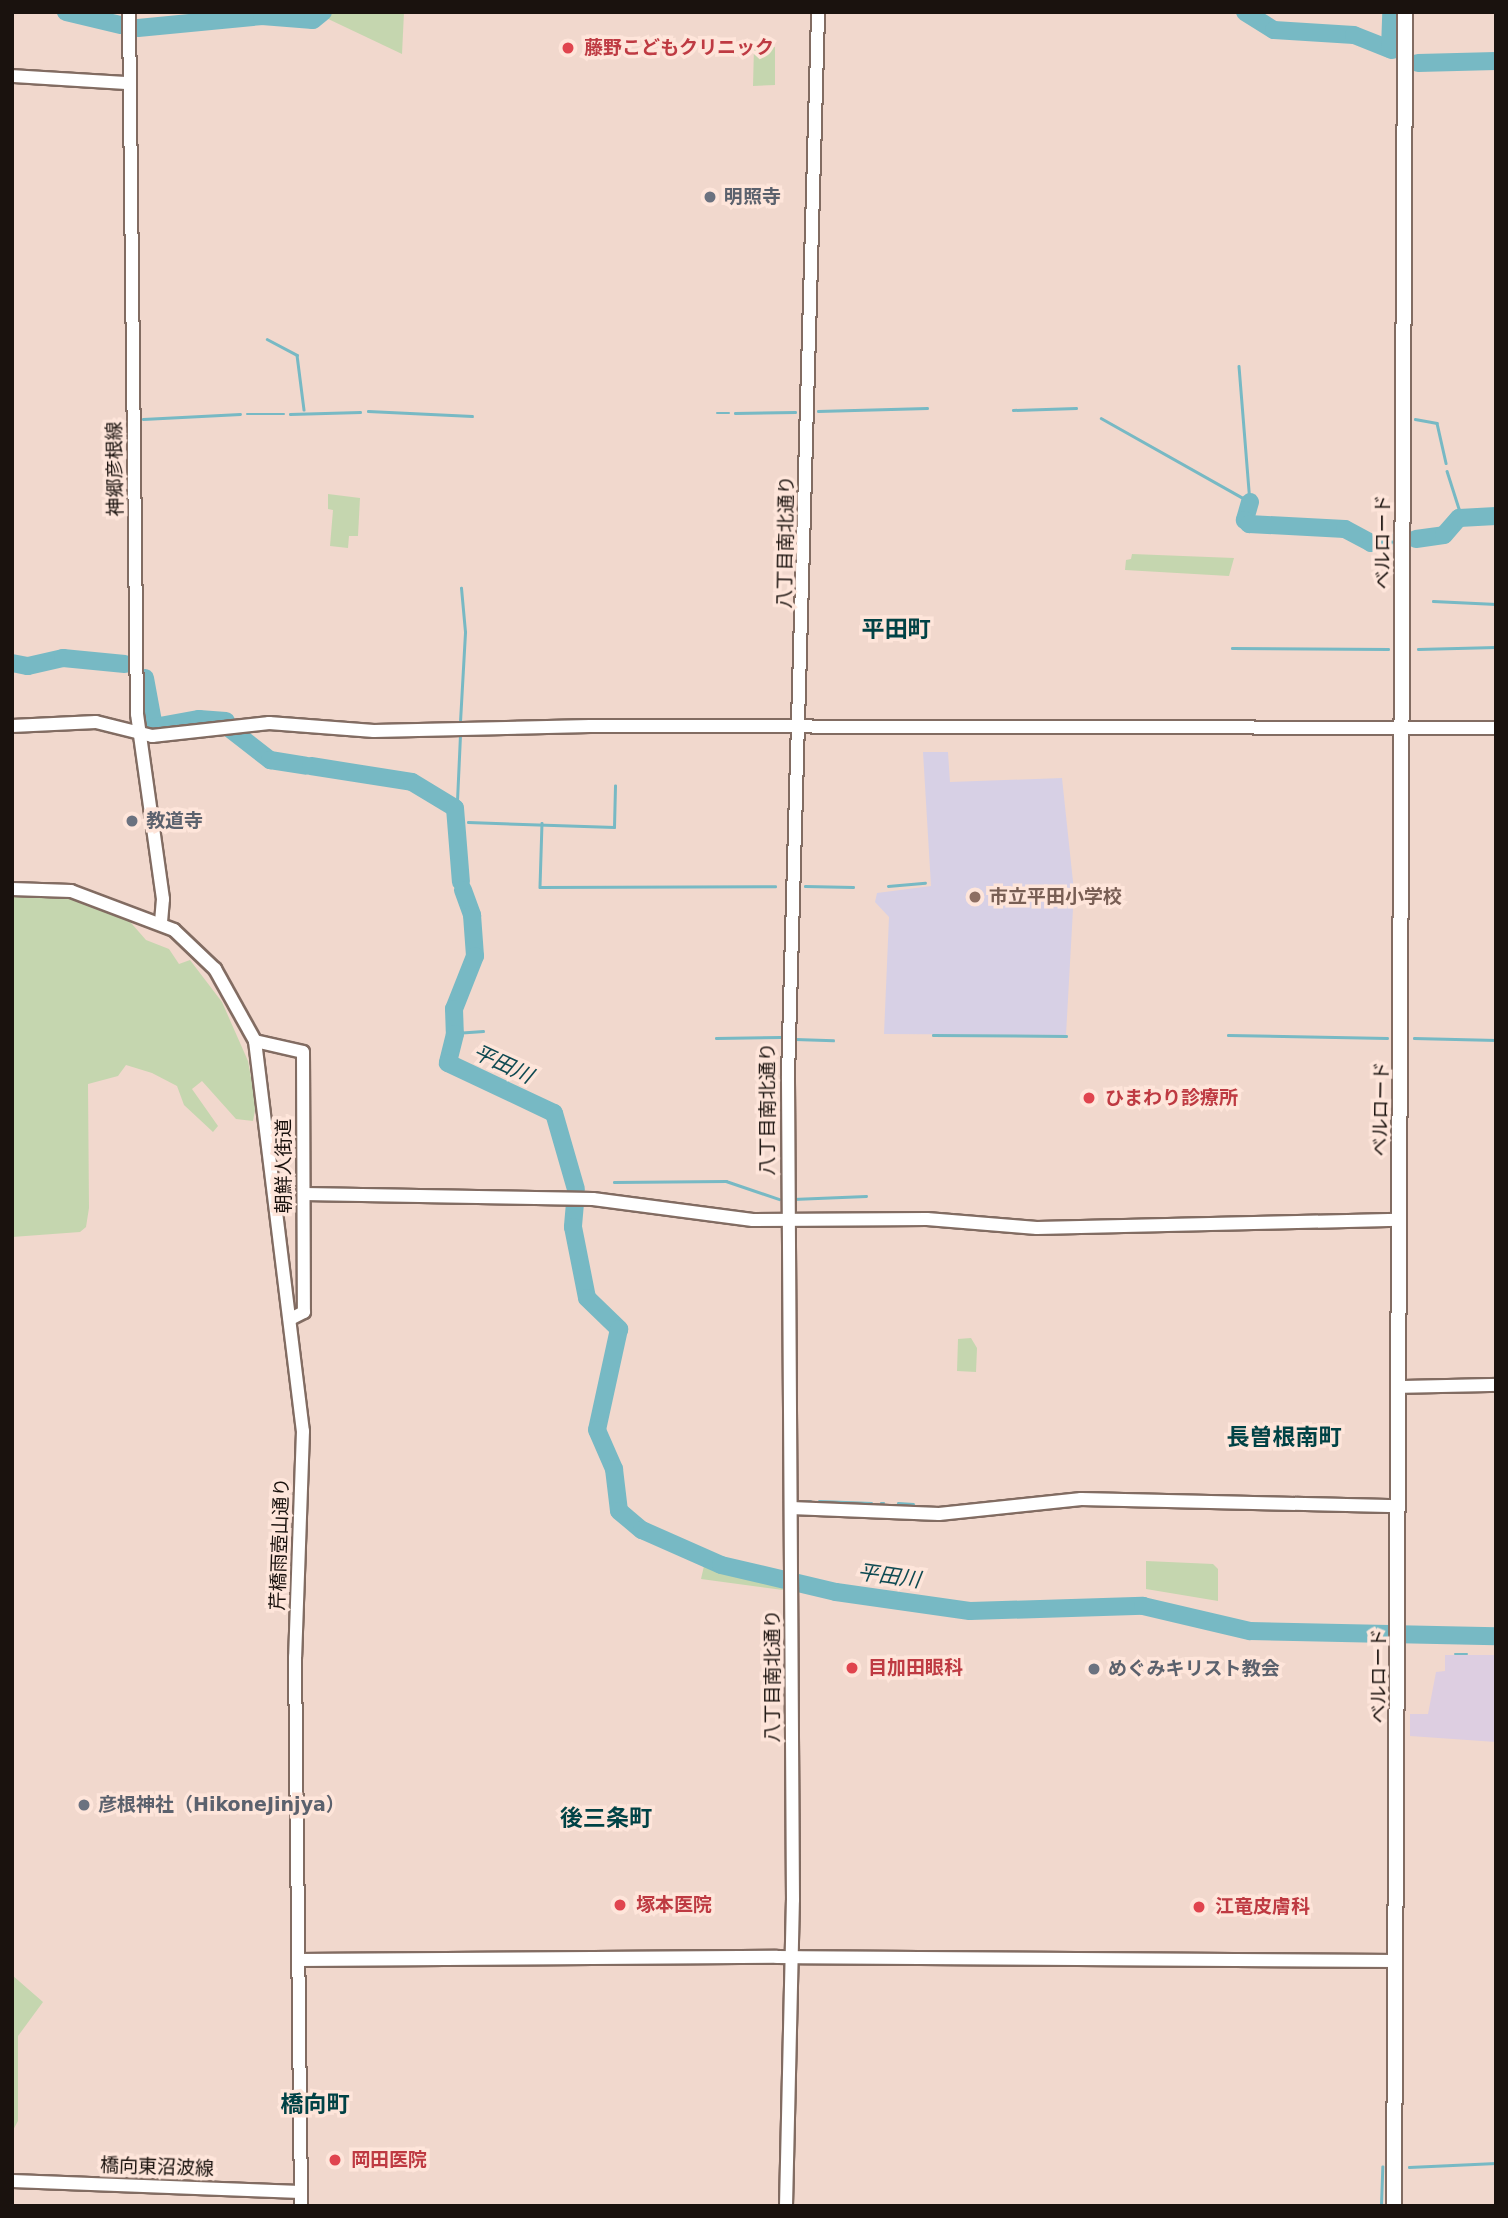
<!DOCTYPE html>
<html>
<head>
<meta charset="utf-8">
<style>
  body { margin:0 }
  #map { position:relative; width:1508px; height:2218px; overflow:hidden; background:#f1d8cd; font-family:"DejaVu Sans","Noto Sans JP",sans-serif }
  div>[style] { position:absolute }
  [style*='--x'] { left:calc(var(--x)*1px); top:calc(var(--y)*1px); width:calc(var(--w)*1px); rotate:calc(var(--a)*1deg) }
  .industrial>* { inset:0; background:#ddcee1 }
  .education>* { inset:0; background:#d7d0e5 }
  .green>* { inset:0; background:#c5d6af }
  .stream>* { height:2.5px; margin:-1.25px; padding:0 1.25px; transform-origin:1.25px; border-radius:1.25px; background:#77b9c4 }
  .river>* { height:18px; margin:-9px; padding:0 9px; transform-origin:9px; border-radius:9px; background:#77b9c4 }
  .roads { filter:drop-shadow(2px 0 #826c62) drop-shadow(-2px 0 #826c62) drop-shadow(0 2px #826c62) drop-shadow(0 -2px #826c62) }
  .secondary>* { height:12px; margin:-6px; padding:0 6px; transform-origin:6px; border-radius:6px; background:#fff }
  .primary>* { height:14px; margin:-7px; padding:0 7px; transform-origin:7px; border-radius:7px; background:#fff }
  .dots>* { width:19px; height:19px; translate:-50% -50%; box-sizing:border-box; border:4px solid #fee5da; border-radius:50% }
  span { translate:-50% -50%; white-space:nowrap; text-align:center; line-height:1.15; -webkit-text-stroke:7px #fee5da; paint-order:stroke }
  .health-label { font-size:19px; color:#be3a42; font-weight:700 }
  .left { translate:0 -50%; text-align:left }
  .worship-label { font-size:19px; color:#5b616d; font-weight:700 }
  .street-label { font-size:19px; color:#1a120e }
  .education-label { font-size:19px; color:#785e54; font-weight:700 }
  .water-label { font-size:21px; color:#0f4a52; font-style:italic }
  .quarter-label { font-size:23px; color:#004245; font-weight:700 }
  .frame { position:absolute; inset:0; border:14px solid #1a120e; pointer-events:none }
</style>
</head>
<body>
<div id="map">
  <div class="industrial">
    <div style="clip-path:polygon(1445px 1655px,1496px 1655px,1496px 1742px,1410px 1736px,1410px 1714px,1428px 1714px,1436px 1672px,1445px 1671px)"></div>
  </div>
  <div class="education">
    <div style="clip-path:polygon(923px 752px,948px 752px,950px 782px,1062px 778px,1074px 891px,1066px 1035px,884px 1034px,889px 917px,875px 902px,877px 893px,931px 886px)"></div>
  </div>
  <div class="green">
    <div style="clip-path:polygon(327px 12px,404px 12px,402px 54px,324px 17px)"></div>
    <div style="clip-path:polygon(754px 47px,775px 47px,775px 85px,753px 86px)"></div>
    <div style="clip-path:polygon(328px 494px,360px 498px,358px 536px,349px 536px,348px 548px,330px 546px,333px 510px,328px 509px)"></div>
    <div style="clip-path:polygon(1132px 554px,1234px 558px,1229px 576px,1125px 570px,1126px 560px,1131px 559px)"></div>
    <div style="clip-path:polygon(12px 895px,63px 896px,99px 905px,125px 916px,146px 940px,169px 949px,179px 964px,190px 960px,222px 1002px,248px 1061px,256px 1105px,253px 1121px,236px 1119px,202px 1081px,192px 1089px,218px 1126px,213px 1132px,184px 1105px,177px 1086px,152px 1073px,126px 1065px,118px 1076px,88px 1084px,89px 1208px,86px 1227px,80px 1232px,12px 1237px)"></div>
    <div style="clip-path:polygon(971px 1338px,977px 1348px,976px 1372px,957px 1371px,958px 1339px)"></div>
    <div style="clip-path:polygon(1146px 1561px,1213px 1564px,1218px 1569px,1218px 1601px,1146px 1589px)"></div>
    <div style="clip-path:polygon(704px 1566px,782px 1586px,783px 1590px,701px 1579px)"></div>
    <div style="clip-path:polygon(12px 1975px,43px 2002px,18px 2036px,18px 2121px,12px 2132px)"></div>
  </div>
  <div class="stream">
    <div style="--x:267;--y:339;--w:34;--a:28"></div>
    <div style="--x:297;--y:355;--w:55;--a:82.7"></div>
    <div style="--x:1239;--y:366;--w:136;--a:85.4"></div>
    <div style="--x:1013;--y:410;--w:63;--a:-1.8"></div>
    <div style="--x:368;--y:411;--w:104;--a:2.8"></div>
    <div style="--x:818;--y:411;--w:109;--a:-1.6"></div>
    <div style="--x:717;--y:413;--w:12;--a:0"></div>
    <div style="--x:735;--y:413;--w:60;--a:-1"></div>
    <div style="--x:247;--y:414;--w:37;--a:0"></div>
    <div style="--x:290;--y:414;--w:70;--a:-1.6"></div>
    <div style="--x:1101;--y:418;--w:171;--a:29.4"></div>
    <div style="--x:143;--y:419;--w:97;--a:-3"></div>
    <div style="--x:1415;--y:419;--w:22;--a:10"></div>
    <div style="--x:1437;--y:423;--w:41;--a:77.3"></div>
    <div style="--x:1447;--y:471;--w:49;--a:72.3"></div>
    <div style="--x:1433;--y:601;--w:63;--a:2.7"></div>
    <div style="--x:1232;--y:648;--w:156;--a:0.4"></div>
    <div style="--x:1418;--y:649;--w:78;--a:-1.5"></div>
    <div style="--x:460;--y:722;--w:90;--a:-86.8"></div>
    <div style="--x:465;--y:632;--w:44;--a:-95.2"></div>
    <div style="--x:452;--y:806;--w:7;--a:-45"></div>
    <div style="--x:457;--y:801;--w:65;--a:-87.4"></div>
    <div style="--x:458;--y:818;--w:4;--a:27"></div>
    <div style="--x:468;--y:822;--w:146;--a:2"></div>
    <div style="--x:614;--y:827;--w:41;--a:-88.6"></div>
    <div style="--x:542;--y:823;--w:64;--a:91.8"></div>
    <div style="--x:540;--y:887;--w:235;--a:-0.2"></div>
    <div style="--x:805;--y:886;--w:48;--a:1.2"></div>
    <div style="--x:888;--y:886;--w:37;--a:-5"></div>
    <div style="--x:455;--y:1033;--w:28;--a:-4"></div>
    <div style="--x:933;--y:1035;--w:133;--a:0.4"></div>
    <div style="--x:1228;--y:1035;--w:159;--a:1.1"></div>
    <div style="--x:716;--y:1038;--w:64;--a:-0.9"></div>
    <div style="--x:1414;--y:1038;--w:82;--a:1.4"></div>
    <div style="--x:795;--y:1039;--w:38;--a:2"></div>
    <div style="--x:614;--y:1182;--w:112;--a:-0.5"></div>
    <div style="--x:726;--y:1181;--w:56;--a:18.8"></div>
    <div style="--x:793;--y:1199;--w:73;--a:-2.4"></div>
    <div style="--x:575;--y:1208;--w:5;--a:0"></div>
    <div style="--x:819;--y:1501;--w:52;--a:2.2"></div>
    <div style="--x:797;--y:1502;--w:13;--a:-4"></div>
    <div style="--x:881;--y:1503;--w:3;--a:0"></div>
    <div style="--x:898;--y:1503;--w:15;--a:4"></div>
    <div style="--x:939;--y:1507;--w:11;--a:0"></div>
    <div style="--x:1455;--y:1654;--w:12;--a:0"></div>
    <div style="--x:1409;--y:2167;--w:87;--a:-2.6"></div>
    <div style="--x:1304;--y:2206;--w:77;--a:-0.7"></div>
    <div style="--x:1381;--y:2205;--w:38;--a:-88"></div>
  </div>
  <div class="river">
    <div style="--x:66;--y:12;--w:56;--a:13.5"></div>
    <div style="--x:1245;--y:12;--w:34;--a:32"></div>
    <div style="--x:1274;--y:30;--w:80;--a:3.6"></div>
    <div style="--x:1354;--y:35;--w:41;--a:21.5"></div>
    <div style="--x:138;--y:28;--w:125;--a:-5.5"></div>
    <div style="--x:262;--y:16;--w:51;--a:4.5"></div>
    <div style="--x:313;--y:20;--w:13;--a:-39"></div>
    <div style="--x:1390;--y:49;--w:37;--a:-88"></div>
    <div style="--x:1418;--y:63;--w:78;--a:-1.5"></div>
    <div style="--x:1250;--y:502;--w:19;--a:106"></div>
    <div style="--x:1245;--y:520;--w:6;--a:45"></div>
    <div style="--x:1249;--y:524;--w:96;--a:3"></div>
    <div style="--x:1345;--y:529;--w:30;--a:28"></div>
    <div style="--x:1371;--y:543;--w:18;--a:-3"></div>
    <div style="--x:1416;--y:539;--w:28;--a:-8"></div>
    <div style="--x:1444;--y:535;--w:23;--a:-49"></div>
    <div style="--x:1459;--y:518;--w:37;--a:-3"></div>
    <div style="--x:12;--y:663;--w:16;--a:11"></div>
    <div style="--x:28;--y:666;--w:36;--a:-13"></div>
    <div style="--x:63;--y:658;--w:62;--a:5.5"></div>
    <div style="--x:145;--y:678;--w:50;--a:79.6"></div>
    <div style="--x:154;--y:727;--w:46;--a:-10.1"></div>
    <div style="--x:199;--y:719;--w:27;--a:4"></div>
    <div style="--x:230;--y:729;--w:51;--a:37.8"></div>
    <div style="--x:270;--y:760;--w:36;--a:9"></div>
    <div style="--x:311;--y:766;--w:102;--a:9"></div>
    <div style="--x:412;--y:782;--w:50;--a:31.2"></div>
    <div style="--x:455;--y:808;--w:74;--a:85.4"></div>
    <div style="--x:463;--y:890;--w:27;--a:70"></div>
    <div style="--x:472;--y:915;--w:41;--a:85.8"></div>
    <div style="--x:475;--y:956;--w:57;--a:111.6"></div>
    <div style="--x:454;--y:1009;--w:25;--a:88"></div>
    <div style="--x:455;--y:1034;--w:30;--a:104"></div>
    <div style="--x:448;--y:1063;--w:117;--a:25.3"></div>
    <div style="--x:554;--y:1113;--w:79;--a:73.9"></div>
    <div style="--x:575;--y:1203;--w:24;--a:95"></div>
    <div style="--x:573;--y:1227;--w:72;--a:78.8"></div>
    <div style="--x:587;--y:1298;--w:45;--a:44.1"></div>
    <div style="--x:619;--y:1329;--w:103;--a:102.3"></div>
    <div style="--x:597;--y:1430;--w:43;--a:66.4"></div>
    <div style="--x:614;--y:1469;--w:42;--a:83.2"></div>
    <div style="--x:619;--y:1511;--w:30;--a:40"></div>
    <div style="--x:642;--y:1530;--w:86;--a:23.9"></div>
    <div style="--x:721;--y:1565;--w:118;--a:13.2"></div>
    <div style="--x:836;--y:1592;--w:135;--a:8.1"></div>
    <div style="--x:970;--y:1611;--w:173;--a:-1.7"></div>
    <div style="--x:1143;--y:1606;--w:110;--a:13.2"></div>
    <div style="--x:1250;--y:1631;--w:246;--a:1.2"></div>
  </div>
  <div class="roads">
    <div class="secondary">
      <div style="--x:129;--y:12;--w:702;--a:89.35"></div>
      <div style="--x:137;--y:714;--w:187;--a:82"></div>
      <div style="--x:163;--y:899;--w:24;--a:95"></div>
      <div style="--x:12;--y:76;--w:116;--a:3.5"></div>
      <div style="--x:12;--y:726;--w:84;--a:-2.7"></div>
      <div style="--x:96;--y:722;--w:58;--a:14"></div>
      <div style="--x:152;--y:736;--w:118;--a:-6.3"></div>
      <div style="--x:269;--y:723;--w:105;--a:4.4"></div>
      <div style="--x:374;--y:731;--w:216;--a:-1.3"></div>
      <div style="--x:590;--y:726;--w:906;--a:0.13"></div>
      <div style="--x:12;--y:889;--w:59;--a:1.9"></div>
      <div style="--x:71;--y:891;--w:110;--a:20.7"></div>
      <div style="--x:174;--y:930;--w:57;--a:43.6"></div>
      <div style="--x:215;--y:969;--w:82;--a:60.9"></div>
      <div style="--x:255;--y:1041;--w:393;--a:83"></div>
      <div style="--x:303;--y:1431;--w:226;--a:92"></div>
      <div style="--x:295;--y:1657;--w:549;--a:89.37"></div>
      <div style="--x:255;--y:1041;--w:49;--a:12.9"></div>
      <div style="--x:303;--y:1052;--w:260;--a:89.8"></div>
      <div style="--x:304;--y:1312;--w:16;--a:153"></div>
      <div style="--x:304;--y:1194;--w:289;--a:1"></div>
      <div style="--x:593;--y:1199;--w:161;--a:7.5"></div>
      <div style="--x:753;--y:1220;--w:174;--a:-0.3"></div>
      <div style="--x:927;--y:1219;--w:110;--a:4.7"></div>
      <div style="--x:1037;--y:1228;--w:362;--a:-1.3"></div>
      <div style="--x:1398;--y:1387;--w:98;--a:-1.2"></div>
      <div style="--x:791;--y:1508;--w:148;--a:2.3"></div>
      <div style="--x:939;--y:1514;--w:143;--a:-6"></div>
      <div style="--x:1081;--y:1499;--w:318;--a:1.3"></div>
      <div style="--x:298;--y:1960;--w:479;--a:-0.4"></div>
      <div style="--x:777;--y:1957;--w:619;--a:0.37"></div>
      <div style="--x:12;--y:2181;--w:289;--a:2.2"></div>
      <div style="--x:786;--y:2206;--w:306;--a:-88.7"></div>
      <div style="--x:793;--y:1900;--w:824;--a:-90.35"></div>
      <div style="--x:788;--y:1076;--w:1064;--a:-88.38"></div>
    </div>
    <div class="primary">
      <div style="--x:1394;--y:2206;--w:2194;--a:-89.71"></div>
    </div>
  </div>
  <div class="dots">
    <div style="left:568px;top:48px;background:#e0444e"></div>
    <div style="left:710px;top:197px;background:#6b7280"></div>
    <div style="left:132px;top:821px;background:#6b7280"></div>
    <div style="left:975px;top:897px;background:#8d6e63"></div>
    <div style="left:1089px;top:1098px;background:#e0444e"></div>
    <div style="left:852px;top:1668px;background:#e0444e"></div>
    <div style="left:1094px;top:1669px;background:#6b7280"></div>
    <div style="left:84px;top:1805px;background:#6b7280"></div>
    <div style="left:620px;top:1905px;background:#e0444e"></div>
    <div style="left:1199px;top:1907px;background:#e0444e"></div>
    <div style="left:335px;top:2160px;background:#e0444e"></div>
  </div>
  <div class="health-label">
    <span class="left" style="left:584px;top:48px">藤野こどもクリニック</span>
    <span class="left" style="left:1105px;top:1098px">ひまわり診療所</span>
    <span class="left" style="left:868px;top:1668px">目加田眼科</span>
    <span class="left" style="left:636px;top:1905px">塚本医院</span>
    <span class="left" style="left:1215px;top:1907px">江竜皮膚科</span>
    <span class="left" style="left:351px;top:2160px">岡田医院</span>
  </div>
  <div class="worship-label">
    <span class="left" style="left:724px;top:197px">明照寺</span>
    <span class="left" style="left:146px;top:821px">教道寺</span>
    <span class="left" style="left:1108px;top:1669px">めぐみキリスト教会</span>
    <span class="left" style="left:98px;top:1805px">彦根神社（HikoneJinjya）</span>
  </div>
  <div class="street-label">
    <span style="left:115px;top:469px;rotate:-91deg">神郷彦根線</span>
    <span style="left:786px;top:542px;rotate:-89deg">八丁目南北通り</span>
    <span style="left:1383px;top:542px;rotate:-90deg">ベルロード</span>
    <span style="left:768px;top:1109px;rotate:-90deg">八丁目南北通り</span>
    <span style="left:1381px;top:1109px;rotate:-89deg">ベルロード</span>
    <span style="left:284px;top:1166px;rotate:-90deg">朝鮮人街道</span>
    <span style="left:280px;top:1544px;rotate:-88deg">芹橋雨壺山通り</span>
    <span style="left:773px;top:1676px;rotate:-90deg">八丁目南北通り</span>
    <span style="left:1379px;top:1676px;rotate:-90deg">ベルロード</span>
    <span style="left:157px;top:2167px;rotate:2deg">橋向東沼波線</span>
  </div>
  <div class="education-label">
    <span class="left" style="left:989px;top:897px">市立平田小学校</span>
  </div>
  <div class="water-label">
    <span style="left:503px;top:1064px;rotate:25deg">平田川</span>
    <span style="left:889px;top:1576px;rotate:8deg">平田川</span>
  </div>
  <div class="quarter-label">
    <span style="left:896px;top:629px">平田町</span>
    <span style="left:1284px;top:1437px">長曽根南町</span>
    <span style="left:606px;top:1818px">後三条町</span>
    <span style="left:315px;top:2104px">橋向町</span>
  </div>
  <div class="frame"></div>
</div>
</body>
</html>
